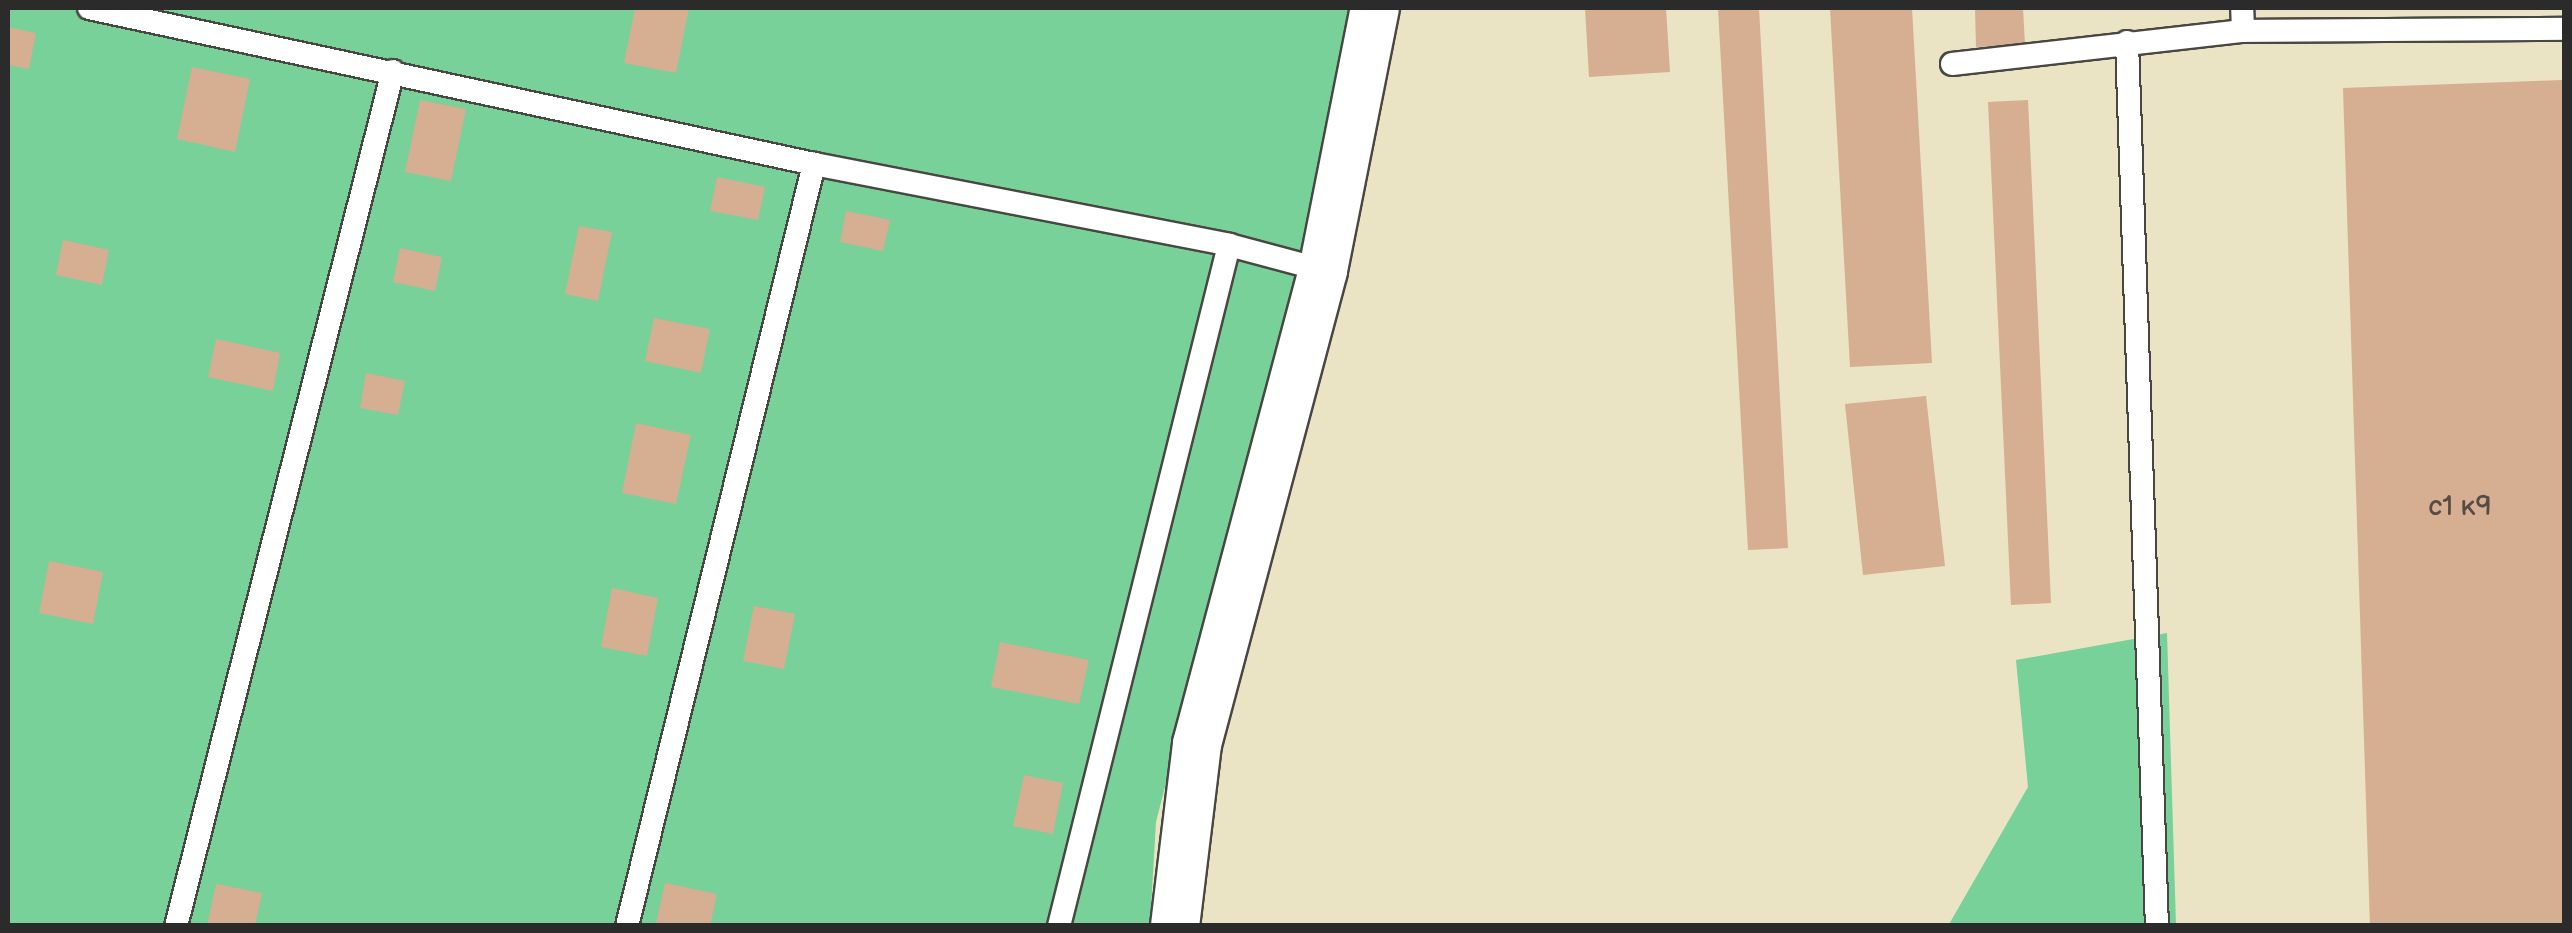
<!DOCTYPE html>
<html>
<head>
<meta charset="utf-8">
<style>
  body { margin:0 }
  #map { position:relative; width:2572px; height:933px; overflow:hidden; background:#eae3c4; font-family:"Balsamiq Sans",sans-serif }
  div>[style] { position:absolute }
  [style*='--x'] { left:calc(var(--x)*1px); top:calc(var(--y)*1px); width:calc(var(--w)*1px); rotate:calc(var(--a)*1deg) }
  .green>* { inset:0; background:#77d198 }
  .building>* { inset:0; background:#d6ae91 }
  .roads { filter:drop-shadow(2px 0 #484742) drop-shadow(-2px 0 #484742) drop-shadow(0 2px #484742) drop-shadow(0 -2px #484742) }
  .lane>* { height:22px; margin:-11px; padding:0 11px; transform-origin:11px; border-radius:11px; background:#fff }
  .street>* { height:48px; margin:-24px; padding:0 24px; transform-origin:24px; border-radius:24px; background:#fff }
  span { translate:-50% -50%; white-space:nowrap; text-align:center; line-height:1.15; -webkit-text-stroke:8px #f6f6f2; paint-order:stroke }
  .number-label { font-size:28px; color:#564c44 }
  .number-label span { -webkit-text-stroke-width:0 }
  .frame { position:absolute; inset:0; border:10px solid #2b2b2b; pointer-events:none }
</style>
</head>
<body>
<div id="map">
  <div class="green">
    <div style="clip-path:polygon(8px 8px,1350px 8px,1297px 270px,1156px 822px,1150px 925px,8px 925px)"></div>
    <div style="clip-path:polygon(2167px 633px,2176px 925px,1948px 926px,2028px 787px,2016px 660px)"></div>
  </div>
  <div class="building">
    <div style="clip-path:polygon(635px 8px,689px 8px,676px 73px,624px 63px)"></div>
    <div style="clip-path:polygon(1585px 8px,1666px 8px,1670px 72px,1589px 77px)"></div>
    <div style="clip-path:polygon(1718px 8px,1759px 8px,1788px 548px,1748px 550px)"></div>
    <div style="clip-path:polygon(1830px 8px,1912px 8px,1932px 363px,1850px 367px)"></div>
    <div style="clip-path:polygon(1975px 8px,2023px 8px,2025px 45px,1976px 47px)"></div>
    <div style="clip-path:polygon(8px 27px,36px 33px,29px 69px,8px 65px)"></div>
    <div style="clip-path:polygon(192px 67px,250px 79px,235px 152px,177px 139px)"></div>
    <div style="clip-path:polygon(2564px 80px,2564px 926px,2370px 926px,2343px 88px)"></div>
    <div style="clip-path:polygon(420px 100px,466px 109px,451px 181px,405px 172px)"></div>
    <div style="clip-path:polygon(2028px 100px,2051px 603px,2011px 605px,1988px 102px)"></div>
    <div style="clip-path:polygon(717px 177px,765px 187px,758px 220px,710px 211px)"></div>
    <div style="clip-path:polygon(846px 211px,890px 220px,883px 251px,840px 242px)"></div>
    <div style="clip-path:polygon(579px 226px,612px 232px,598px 301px,565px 294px)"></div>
    <div style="clip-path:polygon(63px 240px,109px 250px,102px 285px,56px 275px)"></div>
    <div style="clip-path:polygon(400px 248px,442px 257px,435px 291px,393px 282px)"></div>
    <div style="clip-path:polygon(654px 318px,710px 329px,701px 373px,645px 361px)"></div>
    <div style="clip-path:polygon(216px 339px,280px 353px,273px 391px,208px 377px)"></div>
    <div style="clip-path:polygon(366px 373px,405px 381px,398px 415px,360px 408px)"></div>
    <div style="clip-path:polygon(1926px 396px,1945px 566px,1863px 575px,1845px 404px)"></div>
    <div style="clip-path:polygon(636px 423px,691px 435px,676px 504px,622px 493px)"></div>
    <div style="clip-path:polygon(49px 561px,103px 572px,93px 624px,39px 613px)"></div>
    <div style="clip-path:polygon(612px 588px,658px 598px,647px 656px,601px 647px)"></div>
    <div style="clip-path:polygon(754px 606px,795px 614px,784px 669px,743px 661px)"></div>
    <div style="clip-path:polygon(1000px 642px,1089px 660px,1079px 704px,991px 687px)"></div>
    <div style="clip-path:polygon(1024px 775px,1063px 783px,1053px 834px,1013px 826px)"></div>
    <div style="clip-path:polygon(665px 883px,717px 894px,710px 926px,656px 923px)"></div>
    <div style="clip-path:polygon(216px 884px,262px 893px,255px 926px,207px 926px)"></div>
  </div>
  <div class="roads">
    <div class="lane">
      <div style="--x:89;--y:8;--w:742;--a:12.14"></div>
      <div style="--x:814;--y:164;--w:423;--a:11"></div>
      <div style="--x:1229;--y:245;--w:97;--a:14.9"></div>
      <div style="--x:2243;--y:31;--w:321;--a:-0.4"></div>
      <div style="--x:2127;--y:42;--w:885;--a:88.06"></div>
      <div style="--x:1952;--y:64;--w:293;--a:-6.5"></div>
      <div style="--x:2243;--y:31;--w:23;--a:-92"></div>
      <div style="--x:176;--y:926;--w:882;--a:-75.76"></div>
      <div style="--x:627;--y:926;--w:785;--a:-76.21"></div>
      <div style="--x:1059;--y:926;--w:702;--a:-75.98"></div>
    </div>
    <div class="street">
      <div style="--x:1175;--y:926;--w:183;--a:-83.1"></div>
      <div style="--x:1197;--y:744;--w:490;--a:-75.1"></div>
      <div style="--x:1323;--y:270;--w:267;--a:-78.8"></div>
    </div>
  </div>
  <div class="number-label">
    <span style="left:2460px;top:507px">с1 к9</span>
  </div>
  <div class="frame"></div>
</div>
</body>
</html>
